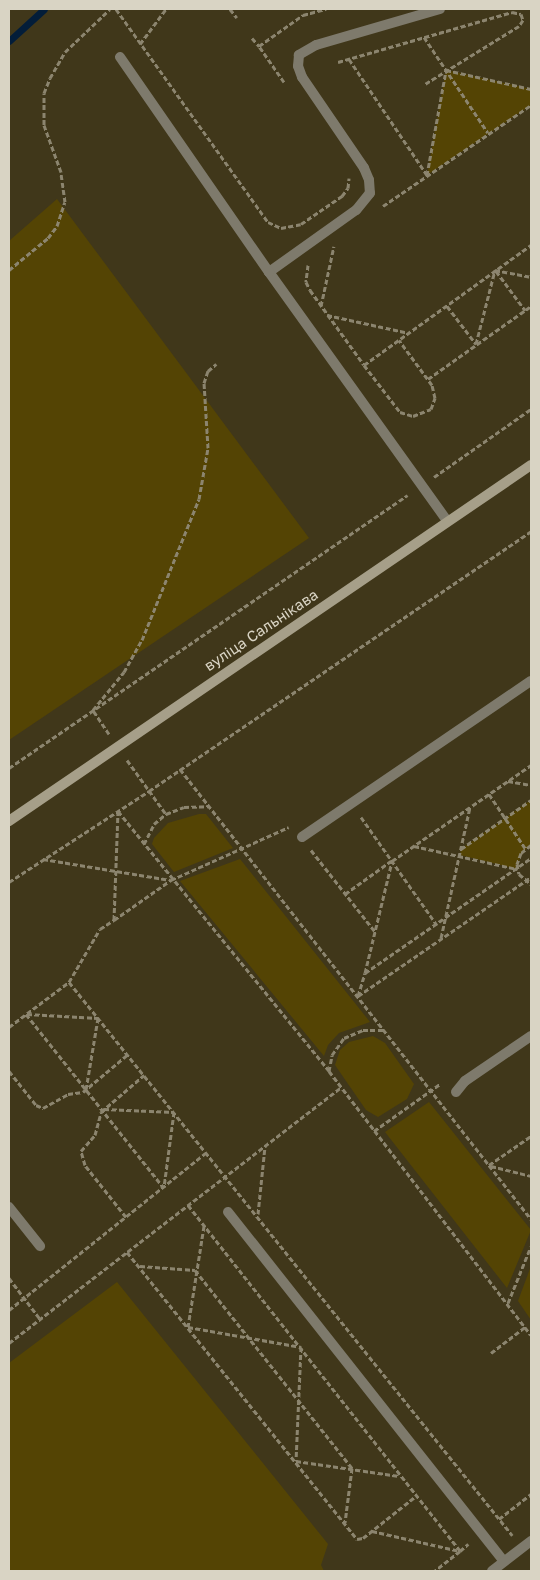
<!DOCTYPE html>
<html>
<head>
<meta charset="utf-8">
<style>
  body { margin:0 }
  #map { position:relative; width:540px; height:1580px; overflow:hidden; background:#40371a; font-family:"Golos Text",sans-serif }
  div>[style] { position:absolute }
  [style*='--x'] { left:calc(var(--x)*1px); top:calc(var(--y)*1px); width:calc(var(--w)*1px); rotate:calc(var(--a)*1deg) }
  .green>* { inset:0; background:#544404 }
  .stream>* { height:7px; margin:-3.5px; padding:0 3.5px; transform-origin:3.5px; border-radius:3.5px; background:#031d39 }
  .path>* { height:3px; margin-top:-1.5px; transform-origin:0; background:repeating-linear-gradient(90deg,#8c856f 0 5px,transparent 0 7.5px) }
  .lane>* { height:10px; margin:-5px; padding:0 5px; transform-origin:5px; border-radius:5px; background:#7e7a6c }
  .secondary>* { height:10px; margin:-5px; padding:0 5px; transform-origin:5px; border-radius:5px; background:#a69f89 }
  span { translate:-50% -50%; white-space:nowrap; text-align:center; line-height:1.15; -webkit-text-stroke:4px #40371a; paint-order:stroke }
  .street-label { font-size:15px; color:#d9d4c4 }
  .frame { position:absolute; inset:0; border:10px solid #d9d4c4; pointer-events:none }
</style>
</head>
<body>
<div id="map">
  <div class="green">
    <div style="clip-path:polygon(446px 70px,531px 89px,531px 105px,427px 175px)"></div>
    <div style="clip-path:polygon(57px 199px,309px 538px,9px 740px,9px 241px)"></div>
    <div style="clip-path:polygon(531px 800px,531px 845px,521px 853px,517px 869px,460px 855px,461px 849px)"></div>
    <div style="clip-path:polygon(199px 814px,206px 814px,233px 848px,174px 872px,152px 844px,154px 838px,168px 823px)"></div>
    <div style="clip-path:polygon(240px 859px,370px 1022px,339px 1033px,328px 1045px,324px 1056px,180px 881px)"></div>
    <div style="clip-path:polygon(373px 1036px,385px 1043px,414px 1084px,407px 1099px,378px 1117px,366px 1110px,335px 1065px,340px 1050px,349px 1042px)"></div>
    <div style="clip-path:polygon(429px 1102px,531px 1230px,507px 1288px,385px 1132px)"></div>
    <div style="clip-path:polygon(531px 1266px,531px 1320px,518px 1301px)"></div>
    <div style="clip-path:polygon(117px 1282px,328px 1544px,321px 1565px,324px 1571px,9px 1571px,9px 1363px)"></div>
  </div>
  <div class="stream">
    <div style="--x:9;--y:41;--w:47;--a:-42.4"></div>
  </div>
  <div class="path">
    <div style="--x:116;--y:9;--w:262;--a:54.5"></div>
    <div style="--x:268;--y:222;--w:14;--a:25"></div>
    <div style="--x:281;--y:228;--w:20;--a:-11"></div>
    <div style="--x:301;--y:224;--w:50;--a:-34.3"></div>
    <div style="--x:342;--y:196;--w:10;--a:-53"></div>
    <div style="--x:348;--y:188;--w:10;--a:-84"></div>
    <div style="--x:230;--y:9;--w:11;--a:52"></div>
    <div style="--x:424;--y:37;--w:115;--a:56.3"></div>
    <div style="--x:252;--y:38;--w:11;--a:49"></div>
    <div style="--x:140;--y:44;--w:44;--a:-53.4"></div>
    <div style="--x:349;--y:59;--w:140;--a:56.1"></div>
    <div style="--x:338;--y:62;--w:181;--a:-16"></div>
    <div style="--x:512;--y:12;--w:9;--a:13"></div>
    <div style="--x:521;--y:14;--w:6;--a:72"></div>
    <div style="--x:523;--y:20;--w:7;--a:124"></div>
    <div style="--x:519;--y:26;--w:110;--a:148.3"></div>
    <div style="--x:284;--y:82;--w:44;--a:-124.8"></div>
    <div style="--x:259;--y:46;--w:54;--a:-35.2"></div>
    <div style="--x:303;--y:15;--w:24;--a:-15"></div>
    <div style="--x:427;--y:175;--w:107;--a:-79.7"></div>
    <div style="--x:446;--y:70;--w:87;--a:12.6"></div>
    <div style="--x:383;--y:206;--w:179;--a:-34.3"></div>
    <div style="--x:308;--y:265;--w:17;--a:97"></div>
    <div style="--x:306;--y:282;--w:9;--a:63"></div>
    <div style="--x:310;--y:290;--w:92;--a:54.2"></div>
    <div style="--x:364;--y:365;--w:206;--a:-35.7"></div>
    <div style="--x:9;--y:270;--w:50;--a:-39.4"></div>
    <div style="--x:48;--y:238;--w:15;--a:-53"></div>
    <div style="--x:57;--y:226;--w:25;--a:-72"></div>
    <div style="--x:65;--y:202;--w:30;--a:-98"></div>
    <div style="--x:61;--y:172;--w:50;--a:-109.9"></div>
    <div style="--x:44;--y:125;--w:32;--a:-90"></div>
    <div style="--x:44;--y:93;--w:16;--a:-68"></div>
    <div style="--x:50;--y:78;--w:30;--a:-60"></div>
    <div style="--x:65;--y:52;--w:62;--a:-43.7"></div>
    <div style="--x:495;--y:270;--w:37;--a:11"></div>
    <div style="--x:496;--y:271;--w:49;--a:53.4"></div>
    <div style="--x:321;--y:306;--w:61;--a:-77.8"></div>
    <div style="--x:447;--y:306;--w:48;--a:52.7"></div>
    <div style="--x:327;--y:315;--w:84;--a:12.4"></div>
    <div style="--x:476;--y:344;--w:76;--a:-75.6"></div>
    <div style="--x:364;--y:365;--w:59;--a:52.5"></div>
    <div style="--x:400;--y:412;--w:14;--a:17"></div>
    <div style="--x:413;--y:416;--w:19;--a:-21"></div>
    <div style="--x:431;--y:409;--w:12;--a:-70"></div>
    <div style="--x:435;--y:398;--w:13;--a:-103"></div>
    <div style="--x:432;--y:385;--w:56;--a:-126.3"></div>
    <div style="--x:428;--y:379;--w:126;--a:-35.3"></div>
    <div style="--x:434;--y:477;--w:118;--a:-35"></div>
    <div style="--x:109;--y:734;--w:29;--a:-124"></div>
    <div style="--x:93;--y:710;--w:49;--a:-50.8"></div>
    <div style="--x:124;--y:672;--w:37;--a:-61"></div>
    <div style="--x:142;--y:640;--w:152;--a:-68"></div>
    <div style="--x:199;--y:499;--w:52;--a:-80"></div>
    <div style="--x:208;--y:448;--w:65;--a:-93.5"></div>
    <div style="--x:204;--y:383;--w:13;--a:-72"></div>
    <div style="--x:208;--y:371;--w:11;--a:-41"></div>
    <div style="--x:127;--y:760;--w:67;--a:54.2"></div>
    <div style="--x:9;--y:768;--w:483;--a:-34.4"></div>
    <div style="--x:180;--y:769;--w:571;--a:52.05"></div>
    <div style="--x:508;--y:781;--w:23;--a:10"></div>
    <div style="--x:489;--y:794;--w:65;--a:56.3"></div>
    <div style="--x:118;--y:811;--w:335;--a:50.9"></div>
    <div style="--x:329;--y:1071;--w:332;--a:52.6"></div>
    <div style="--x:361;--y:817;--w:132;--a:54.9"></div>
    <div style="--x:144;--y:844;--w:22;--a:-63"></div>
    <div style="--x:154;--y:824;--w:16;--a:-40"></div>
    <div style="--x:166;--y:814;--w:19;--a:-21"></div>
    <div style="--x:184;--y:807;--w:25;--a:-2"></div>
    <div style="--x:531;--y:845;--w:13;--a:141"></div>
    <div style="--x:521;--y:853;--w:12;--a:110"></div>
    <div style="--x:517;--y:864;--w:10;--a:79"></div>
    <div style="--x:519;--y:874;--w:16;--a:40"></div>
    <div style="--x:414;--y:846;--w:106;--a:12.6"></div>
    <div style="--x:461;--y:849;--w:85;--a:-35"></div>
    <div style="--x:311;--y:850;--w:105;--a:51.9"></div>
    <div style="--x:43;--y:859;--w:129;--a:9.4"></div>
    <div style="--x:9;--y:882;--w:167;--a:-33"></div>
    <div style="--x:149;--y:791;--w:462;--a:-34.2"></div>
    <div style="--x:345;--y:894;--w:57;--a:-35.7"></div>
    <div style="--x:114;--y:920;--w:70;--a:-35.1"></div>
    <div style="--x:171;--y:880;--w:129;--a:-24.2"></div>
    <div style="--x:441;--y:938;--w:134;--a:-77.5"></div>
    <div style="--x:365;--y:973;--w:115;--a:-76.4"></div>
    <div style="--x:392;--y:861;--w:169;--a:-34.6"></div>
    <div style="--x:69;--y:982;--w:61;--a:-59.7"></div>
    <div style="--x:100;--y:929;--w:17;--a:-33"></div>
    <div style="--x:114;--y:920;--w:109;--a:-87.9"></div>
    <div style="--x:358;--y:996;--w:24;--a:-73"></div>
    <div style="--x:365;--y:973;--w:202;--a:-34.7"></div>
    <div style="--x:358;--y:996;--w:210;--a:-34.5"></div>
    <div style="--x:26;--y:1014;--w:222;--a:51.6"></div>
    <div style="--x:27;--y:1014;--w:71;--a:3.2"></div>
    <div style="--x:98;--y:1018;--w:73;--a:99.5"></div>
    <div style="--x:9;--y:1027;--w:75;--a:-36.9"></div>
    <div style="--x:69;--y:982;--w:709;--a:51.3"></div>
    <div style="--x:9;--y:1071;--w:43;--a:51.5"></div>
    <div style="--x:36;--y:1105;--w:8;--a:23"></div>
    <div style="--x:43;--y:1108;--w:29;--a:-29"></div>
    <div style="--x:68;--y:1094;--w:15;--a:-8"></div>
    <div style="--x:83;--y:1092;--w:57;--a:-40.1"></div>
    <div style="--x:329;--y:1071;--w:16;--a:-79"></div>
    <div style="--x:332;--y:1055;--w:21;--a:-55"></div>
    <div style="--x:344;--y:1038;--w:21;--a:-23"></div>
    <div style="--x:363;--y:1030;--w:20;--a:0"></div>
    <div style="--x:104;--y:1109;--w:70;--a:2.5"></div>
    <div style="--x:174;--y:1112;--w:76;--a:97.6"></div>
    <div style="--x:374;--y:1131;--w:81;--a:-35.5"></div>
    <div style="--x:489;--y:1165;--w:51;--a:-34.6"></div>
    <div style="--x:491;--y:1166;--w:41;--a:14"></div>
    <div style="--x:188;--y:1205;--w:440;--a:51.8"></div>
    <div style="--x:460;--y:1551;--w:33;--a:142"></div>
    <div style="--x:258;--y:1214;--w:68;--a:-84.1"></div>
    <div style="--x:126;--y:1217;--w:66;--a:-128.3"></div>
    <div style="--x:85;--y:1165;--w:15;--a:-106"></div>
    <div style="--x:81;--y:1151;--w:21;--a:-49"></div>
    <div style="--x:95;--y:1135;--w:24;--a:-75"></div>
    <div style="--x:101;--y:1112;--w:57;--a:-40.7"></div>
    <div style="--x:204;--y:1226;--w:102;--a:99"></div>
    <div style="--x:188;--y:1327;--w:115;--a:10"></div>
    <div style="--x:301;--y:1347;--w:114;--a:92.5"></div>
    <div style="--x:296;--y:1461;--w:104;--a:8.3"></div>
    <div style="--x:127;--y:1252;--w:368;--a:51.3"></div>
    <div style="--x:357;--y:1539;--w:6;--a:-9"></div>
    <div style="--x:363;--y:1538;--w:68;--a:-38.4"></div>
    <div style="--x:140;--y:1266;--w:55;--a:4.2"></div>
    <div style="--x:195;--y:1270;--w:253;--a:51.6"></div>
    <div style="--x:352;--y:1468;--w:55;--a:97.3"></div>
    <div style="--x:9;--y:1278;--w:51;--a:52.9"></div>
    <div style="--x:508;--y:1303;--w:61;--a:-68"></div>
    <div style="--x:9;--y:1310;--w:253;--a:-38.6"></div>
    <div style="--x:9;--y:1343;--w:419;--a:-37.6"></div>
    <div style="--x:491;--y:1353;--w:43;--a:-37.4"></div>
    <div style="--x:499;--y:1519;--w:41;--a:-38"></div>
    <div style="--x:372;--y:1531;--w:90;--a:12.8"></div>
    <div style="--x:460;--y:1551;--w:11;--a:-41"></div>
  </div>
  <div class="lane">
    <div style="--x:440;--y:9;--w:129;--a:163.8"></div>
    <div style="--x:316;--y:45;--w:20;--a:150"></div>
    <div style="--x:299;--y:55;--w:11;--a:95"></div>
    <div style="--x:298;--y:66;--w:12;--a:70"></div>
    <div style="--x:302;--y:77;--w:110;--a:55.7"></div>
    <div style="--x:364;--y:168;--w:13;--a:67"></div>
    <div style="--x:369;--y:180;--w:13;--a:86"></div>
    <div style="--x:370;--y:193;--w:22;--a:129"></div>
    <div style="--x:356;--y:210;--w:107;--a:144.5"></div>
    <div style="--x:269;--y:272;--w:306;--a:54.4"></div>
    <div style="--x:120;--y:57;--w:262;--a:55.3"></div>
    <div style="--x:302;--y:837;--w:277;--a:-34.3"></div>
    <div style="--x:456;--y:1092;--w:14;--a:-51"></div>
    <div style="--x:465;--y:1081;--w:80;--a:-34.3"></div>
    <div style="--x:9;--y:1207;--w:50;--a:51.5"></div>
    <div style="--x:228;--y:1212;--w:445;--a:51.7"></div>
    <div style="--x:492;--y:1571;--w:49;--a:-37.6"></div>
  </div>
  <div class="secondary">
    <div style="--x:9;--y:821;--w:632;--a:-34.29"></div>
  </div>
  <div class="street-label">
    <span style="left:261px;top:630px;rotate:-34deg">вуліца Сальнікава</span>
  </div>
  <div class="frame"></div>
</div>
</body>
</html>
